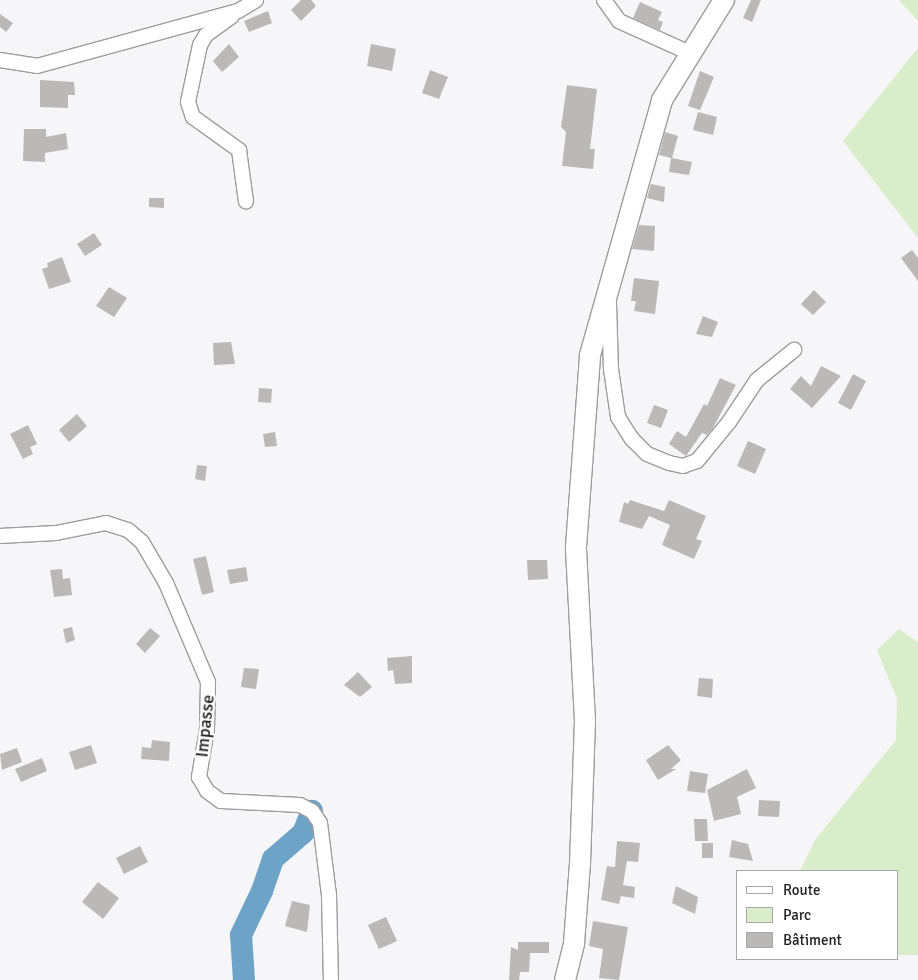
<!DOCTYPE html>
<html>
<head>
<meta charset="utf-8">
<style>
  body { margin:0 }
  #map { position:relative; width:918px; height:980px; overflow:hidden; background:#f6f6f8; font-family:Signika,sans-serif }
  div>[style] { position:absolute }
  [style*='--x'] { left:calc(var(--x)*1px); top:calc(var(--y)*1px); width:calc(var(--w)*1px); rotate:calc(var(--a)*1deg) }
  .green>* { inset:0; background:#d9edca }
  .river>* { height:22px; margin:-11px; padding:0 11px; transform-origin:11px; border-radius:11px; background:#6da3c6 }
  .building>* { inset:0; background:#bbb9b7 }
  .roads { filter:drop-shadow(1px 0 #9d9d9f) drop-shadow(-1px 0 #9d9d9f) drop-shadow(0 1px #9d9d9f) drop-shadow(0 -1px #9d9d9f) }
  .street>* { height:14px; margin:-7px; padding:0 7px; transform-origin:7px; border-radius:7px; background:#fff }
  .secondary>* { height:20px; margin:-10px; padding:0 10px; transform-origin:10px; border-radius:10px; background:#fff }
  span { translate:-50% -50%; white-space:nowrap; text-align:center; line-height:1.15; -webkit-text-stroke:5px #fff; paint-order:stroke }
  .street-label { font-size:18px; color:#222223 }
  .legend { position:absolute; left:736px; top:870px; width:162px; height:90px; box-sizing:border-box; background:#fff; border:1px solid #a7a7a7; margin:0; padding:6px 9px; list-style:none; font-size:15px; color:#222223 }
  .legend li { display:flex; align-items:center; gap:10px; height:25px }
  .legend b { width:25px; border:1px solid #a7a7a7 }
</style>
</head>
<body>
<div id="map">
  <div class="green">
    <div style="clip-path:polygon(899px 0,918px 0,918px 21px)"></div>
    <div style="clip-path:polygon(918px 48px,918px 238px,843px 141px)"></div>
    <div style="clip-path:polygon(899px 629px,918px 642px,918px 955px,897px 955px,897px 871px,800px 871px,815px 840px,896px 740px,897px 699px,877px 650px)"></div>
  </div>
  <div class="river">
    <div style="--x:244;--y:980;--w:45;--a:-93.8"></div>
    <div style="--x:241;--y:935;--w:49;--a:-64.5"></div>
    <div style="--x:262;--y:891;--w:34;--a:-71"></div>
    <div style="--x:273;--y:859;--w:40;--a:-41"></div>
    <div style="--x:303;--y:833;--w:24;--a:-68"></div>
  </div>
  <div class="building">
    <div style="clip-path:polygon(301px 0,311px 0,316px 6px,301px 21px,291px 10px)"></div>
    <div style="clip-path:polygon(751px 0,761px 0,752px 22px,743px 18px)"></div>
    <div style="clip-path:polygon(640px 2px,662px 12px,658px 20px,663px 22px,660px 30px,633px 18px)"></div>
    <div style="clip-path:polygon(268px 11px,272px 23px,249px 32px,244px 21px)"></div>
    <div style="clip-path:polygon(0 14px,13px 23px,6px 32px,0 27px)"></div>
    <div style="clip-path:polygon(229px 44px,239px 57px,222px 72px,213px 61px)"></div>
    <div style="clip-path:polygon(371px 44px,396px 49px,392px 71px,367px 66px)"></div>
    <div style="clip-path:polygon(430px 70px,448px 77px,439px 99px,422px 93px)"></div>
    <div style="clip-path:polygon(700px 71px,714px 77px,700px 110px,688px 106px)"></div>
    <div style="clip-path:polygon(40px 80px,74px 82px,75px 95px,68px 95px,68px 108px,40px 107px)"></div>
    <div style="clip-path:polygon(567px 85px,597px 89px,590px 149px,595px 149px,593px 169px,562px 166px,566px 132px,561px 127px)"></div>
    <div style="clip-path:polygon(698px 112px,717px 117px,713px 135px,693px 130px)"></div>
    <div style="clip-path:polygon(24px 129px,46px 129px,46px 137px,66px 133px,68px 149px,45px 153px,45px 162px,23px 161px)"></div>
    <div style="clip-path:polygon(665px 132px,678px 136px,672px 158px,692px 162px,689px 175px,669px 172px,671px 158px,659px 155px)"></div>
    <div style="clip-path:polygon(651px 184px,665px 187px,664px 202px,647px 198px)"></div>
    <div style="clip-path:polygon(149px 198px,164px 198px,164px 208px,149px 207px)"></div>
    <div style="clip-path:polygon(639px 225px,655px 226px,654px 251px,632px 249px)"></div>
    <div style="clip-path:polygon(94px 233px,102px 245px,85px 256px,77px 244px)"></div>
    <div style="clip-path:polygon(912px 250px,918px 258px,918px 281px,901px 258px)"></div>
    <div style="clip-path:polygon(62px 257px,71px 282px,49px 289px,42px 269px,48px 267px,47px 263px)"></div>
    <div style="clip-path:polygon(634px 278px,659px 281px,655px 314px,634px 311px,636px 301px,631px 301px)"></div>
    <div style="clip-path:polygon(109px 287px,127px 298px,114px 317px,96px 306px)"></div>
    <div style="clip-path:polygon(814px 290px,826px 302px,813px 315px,801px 304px)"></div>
    <div style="clip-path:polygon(703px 316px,718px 322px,712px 337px,696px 334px)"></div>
    <div style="clip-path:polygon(231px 342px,235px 364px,214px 365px,213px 343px)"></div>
    <div style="clip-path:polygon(821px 366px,841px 376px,812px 408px,790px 389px,801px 376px,811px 386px)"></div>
    <div style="clip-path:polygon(853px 374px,866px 381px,851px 410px,838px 403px)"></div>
    <div style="clip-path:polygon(720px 378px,736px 385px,713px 428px,707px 435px,702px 433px,686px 456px,669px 444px,677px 431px,686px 437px,704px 404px,707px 406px)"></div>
    <div style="clip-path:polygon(259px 388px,272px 389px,271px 403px,258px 402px)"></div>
    <div style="clip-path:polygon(654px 405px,668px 410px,661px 428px,647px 423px)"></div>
    <div style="clip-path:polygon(77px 414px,87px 426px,69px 442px,59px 430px)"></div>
    <div style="clip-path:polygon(28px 425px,37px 444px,30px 447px,33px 454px,23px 459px,10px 434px)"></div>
    <div style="clip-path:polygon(275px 432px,277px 446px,265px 447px,263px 434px)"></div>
    <div style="clip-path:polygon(748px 441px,766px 449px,755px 474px,737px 466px)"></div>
    <div style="clip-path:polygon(197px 465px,207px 466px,205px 481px,195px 479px)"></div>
    <div style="clip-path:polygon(630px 500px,664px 511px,669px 500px,706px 516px,696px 539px,702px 541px,694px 559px,662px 545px,670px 525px,649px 516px,642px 529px,619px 522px,624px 502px,628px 504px)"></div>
    <div style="clip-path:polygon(206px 556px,214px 592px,202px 595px,193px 559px)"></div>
    <div style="clip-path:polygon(527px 560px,547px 560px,548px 579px,528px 580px)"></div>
    <div style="clip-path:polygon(246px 567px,248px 581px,230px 584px,227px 570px)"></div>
    <div style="clip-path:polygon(62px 569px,63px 579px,70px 578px,72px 595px,54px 597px,50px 570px)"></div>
    <div style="clip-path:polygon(72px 627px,75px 640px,66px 643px,63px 629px)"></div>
    <div style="clip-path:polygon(150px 628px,160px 636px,145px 653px,136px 644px)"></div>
    <div style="clip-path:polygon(412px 656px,412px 683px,395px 684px,393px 670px,388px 671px,387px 658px)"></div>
    <div style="clip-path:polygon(244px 668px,259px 669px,256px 689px,241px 687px)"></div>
    <div style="clip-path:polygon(358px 672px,372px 687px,360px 697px,344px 685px)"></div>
    <div style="clip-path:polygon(699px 678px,713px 679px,712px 698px,697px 696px)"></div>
    <div style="clip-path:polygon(152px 740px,170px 742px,169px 761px,141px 759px,142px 747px,151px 748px)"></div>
    <div style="clip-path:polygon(91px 745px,97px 763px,75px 770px,69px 752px)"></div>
    <div style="clip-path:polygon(668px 745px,681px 760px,671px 769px,676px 769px,658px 780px,646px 760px)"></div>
    <div style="clip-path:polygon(17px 748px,22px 762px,2px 770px,0 754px)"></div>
    <div style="clip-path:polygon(42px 758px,47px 771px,21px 782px,15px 769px)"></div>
    <div style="clip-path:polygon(747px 769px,756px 788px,737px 797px,741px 814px,714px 821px,707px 790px)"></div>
    <div style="clip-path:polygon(690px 771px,708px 774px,705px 793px,687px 791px)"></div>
    <div style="clip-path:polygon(759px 800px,780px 801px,779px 817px,758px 816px)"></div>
    <div style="clip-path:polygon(694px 819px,707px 819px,708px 841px,695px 841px)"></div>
    <div style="clip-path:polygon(732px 840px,748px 844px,753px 861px,729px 857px)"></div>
    <div style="clip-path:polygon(617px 841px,640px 843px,638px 862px,627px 861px,623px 885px,635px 887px,634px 898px,621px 896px,619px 904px,601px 900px,607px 866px,615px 867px)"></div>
    <div style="clip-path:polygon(702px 843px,713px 843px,713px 858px,702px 858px)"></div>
    <div style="clip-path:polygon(140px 846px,148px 862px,124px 874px,116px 858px)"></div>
    <div style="clip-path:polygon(98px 882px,119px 898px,103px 919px,82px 902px)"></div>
    <div style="clip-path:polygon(676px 886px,698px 897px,695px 914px,672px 903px)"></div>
    <div style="clip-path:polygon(292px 901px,310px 905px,307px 932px,285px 926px)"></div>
    <div style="clip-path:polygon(386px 917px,397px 941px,379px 949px,368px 925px)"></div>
    <div style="clip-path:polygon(593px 921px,628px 927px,619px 980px,599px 978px,603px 949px,589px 946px)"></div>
    <div style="clip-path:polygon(518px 942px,549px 942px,549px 953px,530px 953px,529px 972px,520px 972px,519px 980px,509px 980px,511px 947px,518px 950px)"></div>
  </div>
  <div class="roads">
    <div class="street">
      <div style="--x:604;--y:0;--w:26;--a:54"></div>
      <div style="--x:619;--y:21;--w:78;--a:24.3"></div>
      <div style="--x:232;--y:16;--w:32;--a:144"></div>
      <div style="--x:206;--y:35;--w:12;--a:121"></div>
      <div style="--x:200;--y:45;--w:58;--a:101.9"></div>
      <div style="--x:188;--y:102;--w:16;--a:72"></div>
      <div style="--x:193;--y:117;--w:57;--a:35.7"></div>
      <div style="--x:239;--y:150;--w:52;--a:82.3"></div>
      <div style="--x:0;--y:60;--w:37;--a:9"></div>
      <div style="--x:37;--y:66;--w:208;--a:-15.3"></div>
      <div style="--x:238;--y:11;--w:21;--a:-31"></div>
      <div style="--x:609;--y:303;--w:66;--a:88.3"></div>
      <div style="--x:611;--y:369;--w:49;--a:81.7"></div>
      <div style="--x:618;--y:417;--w:26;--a:58"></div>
      <div style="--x:632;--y:439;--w:21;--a:45"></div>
      <div style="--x:647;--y:454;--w:24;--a:22"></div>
      <div style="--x:669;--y:463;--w:14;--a:12"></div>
      <div style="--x:683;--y:466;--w:15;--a:-20"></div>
      <div style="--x:697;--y:461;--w:50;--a:-50.6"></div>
      <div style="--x:729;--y:422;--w:50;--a:-56.3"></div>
      <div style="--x:757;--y:380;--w:48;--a:-39"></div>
      <div style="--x:0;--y:536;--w:56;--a:-3.1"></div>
      <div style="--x:56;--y:533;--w:51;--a:-11.3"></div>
      <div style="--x:106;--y:523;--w:23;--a:18"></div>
      <div style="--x:128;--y:530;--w:18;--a:41"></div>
      <div style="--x:142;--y:542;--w:48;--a:59.7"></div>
      <div style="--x:166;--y:583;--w:108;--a:67"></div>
      <div style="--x:208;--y:682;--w:47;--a:91.2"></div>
      <div style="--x:207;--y:729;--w:49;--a:99.5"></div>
      <div style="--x:199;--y:777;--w:16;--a:60"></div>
      <div style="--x:207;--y:791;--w:17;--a:36"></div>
      <div style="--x:221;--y:801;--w:79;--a:2.9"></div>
      <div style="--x:300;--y:805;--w:13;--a:27"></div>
      <div style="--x:312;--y:811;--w:14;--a:56"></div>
      <div style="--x:320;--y:823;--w:73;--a:82.9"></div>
      <div style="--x:329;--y:895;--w:85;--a:88.7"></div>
    </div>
    <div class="secondary">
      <div style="--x:565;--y:980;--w:38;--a:-76"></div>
      <div style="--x:574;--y:943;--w:79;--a:-85.7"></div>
      <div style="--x:580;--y:864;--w:143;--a:-88"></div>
      <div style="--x:585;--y:721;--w:174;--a:-93"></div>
      <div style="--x:576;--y:547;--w:193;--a:-85.8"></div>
      <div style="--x:590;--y:355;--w:265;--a:-74.2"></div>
      <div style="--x:662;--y:100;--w:118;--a:-58.2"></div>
    </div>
  </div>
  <div class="street-label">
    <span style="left:205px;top:726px;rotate:-84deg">Impasse</span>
  </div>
  <ul class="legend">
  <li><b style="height:6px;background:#fff"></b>Route</li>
  <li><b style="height:14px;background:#d9edca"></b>Parc</li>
  <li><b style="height:14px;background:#bbb9b7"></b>Bâtiment</li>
  </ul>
</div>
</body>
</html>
